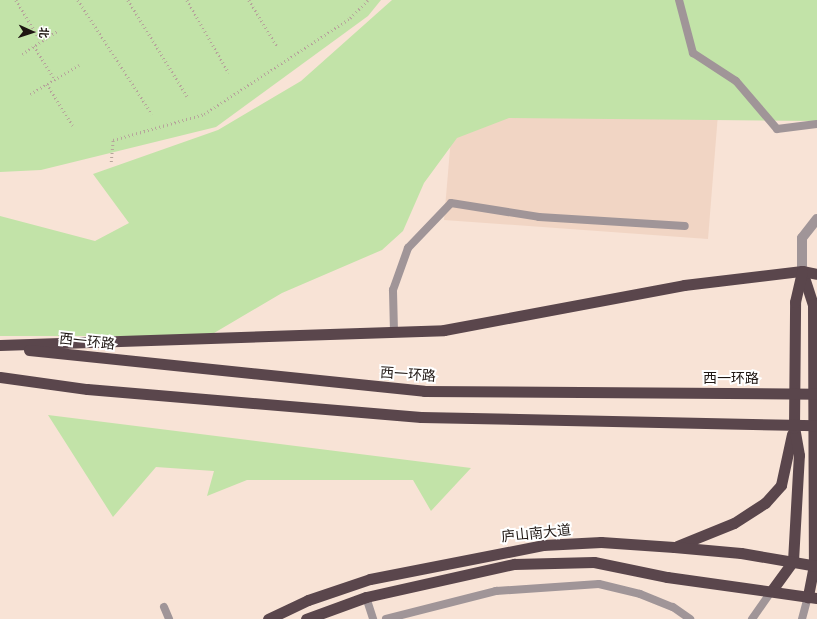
<!DOCTYPE html>
<html>
<head>
<meta charset="utf-8">
<style>
  body { margin:0 }
  #map { position:relative; width:817px; height:619px; overflow:hidden; background:#f8e3d6; font-family:"IBM Plex Sans","Noto Sans SC",sans-serif }
  div>[style] { position:absolute }
  [style*='--x'] { left:calc(var(--x)*1px); top:calc(var(--y)*1px); width:calc(var(--w)*1px); rotate:calc(var(--a)*1deg) }
  .built>* { inset:0; background:#f1d5c4 }
  .green>* { inset:0; background:#c2e3a8 }
  .path>* { height:2.5px; margin-top:-1.25px; transform-origin:0; background:repeating-linear-gradient(90deg,#b6a59b 0 1px,transparent 0 4px) }
  .service>* { height:8px; margin:-4px; padding:0 4px; transform-origin:4px; border-radius:4px; background:#a09598 }
  .minor>* { height:10px; margin:-5px; padding:0 5px; transform-origin:5px; border-radius:5px; background:#a09598 }
  .trunk>* { height:11px; margin:-5.5px; padding:0 5.5px; transform-origin:5.5px; border-radius:5.5px; background:#5a464c }
  .trunk-bridge>* { height:11px; margin:-5.5px; padding:0 5.5px; transform-origin:5.5px; border-radius:5.5px; background:#5a464c }
  span { translate:-50% -50%; white-space:nowrap; text-align:center; line-height:1.15; -webkit-text-stroke:4px #fff; paint-order:stroke }
  .street-label { font-size:14px; color:#1e1612 }
  .north { position:absolute; left:12px; top:12px; width:40px; height:40px; -webkit-text-stroke:3px #fff; paint-order:stroke; rotate:93deg; font-size:11px; font-weight:700; line-height:16px; text-align:center; color:#1e1612 }
  .north::after { content:''; display:block; margin:auto; width:14px; height:18px; background:#1e1612; clip-path:polygon(50% 0,100% 100%,50% 72%,0 100%) }
</style>
</head>
<body>
<div id="map">
  <div class="built">
    <div style="clip-path:polygon(454px 102px,718px 114px,708px 239px,444px 220px)"></div>
  </div>
  <div class="green">
    <div style="clip-path:polygon(0 0,381px 0,368px 16px,216px 127px,41px 170px,0 172px)"></div>
    <div style="clip-path:polygon(392px 0,817px 0,817px 121px,509px 118px,457px 138px,424px 183px,403px 231px,382px 250px,282px 293px,209px 336px,0 336px,0 216px,95px 241px,129px 223px,93px 174px,218px 130px,301px 81px)"></div>
    <div style="clip-path:polygon(48px 415px,471px 468px,431px 511px,413px 480px,247px 480px,207px 496px,214px 471px,156px 467px,113px 517px)"></div>
  </div>
  <div class="path">
    <div style="--x:16;--y:0;--w:48;--a:58.6"></div>
    <div style="--x:78;--y:0;--w:136;--a:57"></div>
    <div style="--x:128;--y:0;--w:113;--a:58.4"></div>
    <div style="--x:187;--y:0;--w:84;--a:60.1"></div>
    <div style="--x:249;--y:0;--w:54;--a:58.7"></div>
    <div style="--x:34;--y:46;--w:39;--a:58"></div>
    <div style="--x:22;--y:54;--w:42;--a:-33.3"></div>
    <div style="--x:47;--y:84;--w:49;--a:58.2"></div>
    <div style="--x:30;--y:94;--w:57;--a:-30.6"></div>
    <div style="--x:111;--y:162;--w:22;--a:-85"></div>
    <div style="--x:113;--y:140;--w:95;--a:-15.9"></div>
    <div style="--x:204;--y:114;--w:175;--a:-33.3"></div>
    <div style="--x:350;--y:18;--w:25;--a:-45"></div>
  </div>
  <div class="service">
    <div style="--x:679;--y:0;--w:55;--a:75.2"></div>
    <div style="--x:693;--y:53;--w:51;--a:33.1"></div>
    <div style="--x:736;--y:81;--w:63;--a:49.5"></div>
    <div style="--x:777;--y:129;--w:40;--a:-7.1"></div>
    <div style="--x:394;--y:332;--w:42;--a:-91.4"></div>
    <div style="--x:393;--y:290;--w:45;--a:-70.3"></div>
    <div style="--x:408;--y:248;--w:62;--a:-46.3"></div>
    <div style="--x:451;--y:203;--w:89;--a:9"></div>
    <div style="--x:539;--y:217;--w:146;--a:3.5"></div>
    <div style="--x:366;--y:597;--w:23;--a:72"></div>
    <div style="--x:164;--y:607;--w:13;--a:67"></div>
    <div style="--x:386;--y:619;--w:114;--a:-14.3"></div>
    <div style="--x:496;--y:591;--w:103;--a:-3.9"></div>
    <div style="--x:599;--y:584;--w:42;--a:13.7"></div>
    <div style="--x:640;--y:594;--w:35;--a:22"></div>
    <div style="--x:673;--y:607;--w:21;--a:35"></div>
    <div style="--x:752;--y:619;--w:35;--a:-55"></div>
    <div style="--x:802;--y:619;--w:23;--a:-75"></div>
  </div>
  <div class="minor">
    <div style="--x:802;--y:271;--w:33;--a:-90"></div>
    <div style="--x:802;--y:238;--w:24;--a:-52"></div>
  </div>
  <div class="trunk">
    <div style="--x:802;--y:271;--w:35;--a:72"></div>
    <div style="--x:813;--y:304;--w:261;--a:89.8"></div>
    <div style="--x:814;--y:565;--w:33;--a:101"></div>
    <div style="--x:0;--y:345;--w:444;--a:-1.9"></div>
    <div style="--x:444;--y:330;--w:244;--a:-10.6"></div>
    <div style="--x:684;--y:285;--w:119;--a:-6.8"></div>
    <div style="--x:802;--y:271;--w:15;--a:11"></div>
    <div style="--x:29;--y:350;--w:397;--a:5.9"></div>
    <div style="--x:0;--y:377;--w:88;--a:7.9"></div>
    <div style="--x:87;--y:389;--w:335;--a:4.8"></div>
    <div style="--x:677;--y:546;--w:61;--a:-22"></div>
    <div style="--x:734;--y:523;--w:37;--a:-33"></div>
    <div style="--x:765;--y:503;--w:24;--a:-48"></div>
    <div style="--x:781;--y:485;--w:52;--a:-77.8"></div>
    <div style="--x:772;--y:590;--w:36;--a:-54"></div>
    <div style="--x:793;--y:561;--w:106;--a:-86.8"></div>
    <div style="--x:799;--y:455;--w:27;--a:-100"></div>
    <div style="--x:794;--y:428;--w:126;--a:-89.5"></div>
    <div style="--x:795;--y:302;--w:31;--a:-77"></div>
    <div style="--x:268;--y:619;--w:44;--a:-25.4"></div>
    <div style="--x:308;--y:600;--w:65;--a:-18.7"></div>
    <div style="--x:370;--y:579;--w:176;--a:-11.1"></div>
    <div style="--x:543;--y:545;--w:58;--a:-3"></div>
    <div style="--x:601;--y:542;--w:73;--a:3.9"></div>
    <div style="--x:674;--y:547;--w:67;--a:5.1"></div>
    <div style="--x:741;--y:553;--w:77;--a:9.7"></div>
    <div style="--x:306;--y:619;--w:64;--a:-20.1"></div>
    <div style="--x:366;--y:597;--w:152;--a:-12.6"></div>
    <div style="--x:514;--y:564;--w:80;--a:-1.4"></div>
    <div style="--x:594;--y:562;--w:75;--a:11.6"></div>
    <div style="--x:667;--y:577;--w:151;--a:8"></div>
  </div>
  <div class="trunk-bridge">
    <div style="--x:424;--y:391;--w:393;--a:0.4"></div>
    <div style="--x:421;--y:417;--w:396;--a:1.2"></div>
  </div>
  <div class="street-label">
    <span style="left:87px;top:341px;rotate:6deg">西一环路</span>
    <span style="left:408px;top:374px;rotate:4deg">西一环路</span>
    <span style="left:731px;top:378px">西一环路</span>
    <span style="left:536px;top:533px;rotate:-6deg">庐山南大道</span>
  </div>
  <div class="north">北</div>
</div>
</body>
</html>
